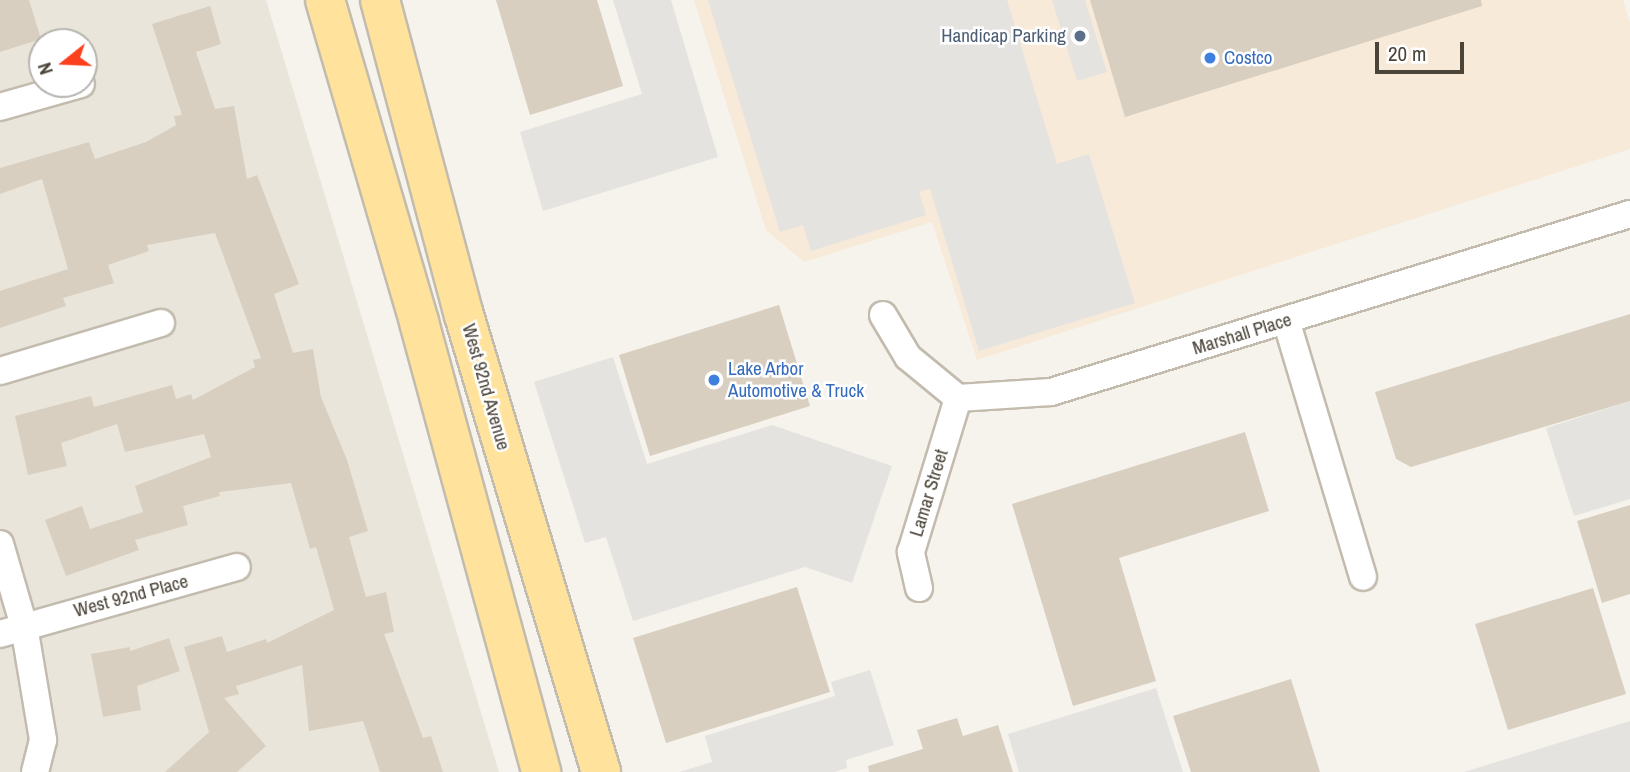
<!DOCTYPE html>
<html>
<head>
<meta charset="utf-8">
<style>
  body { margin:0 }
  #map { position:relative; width:1630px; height:772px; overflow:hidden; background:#f6f3ec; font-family:"Archivo Narrow",sans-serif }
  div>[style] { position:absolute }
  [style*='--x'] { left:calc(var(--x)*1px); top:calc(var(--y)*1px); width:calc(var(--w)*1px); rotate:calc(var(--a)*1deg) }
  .residential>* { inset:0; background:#eae5da }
  .commercial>* { inset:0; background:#f7ead8 }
  .parking>* { inset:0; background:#e5e3e0 }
  .building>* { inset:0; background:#d8cfc1 }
  .roads { filter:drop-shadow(2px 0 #c2bbae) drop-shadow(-2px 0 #c2bbae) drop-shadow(0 2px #c2bbae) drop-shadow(0 -2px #c2bbae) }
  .street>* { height:26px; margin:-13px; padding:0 13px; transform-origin:13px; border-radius:13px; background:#fff }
  .primary>* { height:38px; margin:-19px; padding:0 19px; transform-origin:19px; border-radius:19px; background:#ffe39c }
  .dots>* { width:19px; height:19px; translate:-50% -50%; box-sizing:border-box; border:4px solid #fff; border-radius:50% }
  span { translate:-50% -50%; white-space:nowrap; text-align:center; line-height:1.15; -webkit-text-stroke:5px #fff; paint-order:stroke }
  .service-label { font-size:19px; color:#4e5e75 }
  .right { translate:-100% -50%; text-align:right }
  .shop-label { font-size:19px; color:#366cbe }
  .left { translate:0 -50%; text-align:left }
  .street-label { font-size:19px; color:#4b4439 }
  .north { position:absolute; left:28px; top:28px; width:70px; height:70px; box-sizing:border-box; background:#fff; border:2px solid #b7b4b0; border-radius:50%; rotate:252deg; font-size:19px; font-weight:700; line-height:28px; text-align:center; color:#4b4439 }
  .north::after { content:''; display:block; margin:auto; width:24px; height:32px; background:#fc3f1d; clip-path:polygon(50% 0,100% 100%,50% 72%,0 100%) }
  .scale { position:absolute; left:1375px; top:42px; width:89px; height:32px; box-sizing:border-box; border:4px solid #4b4439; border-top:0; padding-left:9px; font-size:21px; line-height:24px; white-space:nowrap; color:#4b4439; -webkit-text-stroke:5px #fff; paint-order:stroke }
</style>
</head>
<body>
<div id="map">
  <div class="residential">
    <div style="clip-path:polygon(evenodd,0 0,266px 0,499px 772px,0 772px,0 0,42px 42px,84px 42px,84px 84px,42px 84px,42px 42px)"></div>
  </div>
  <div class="commercial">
    <div style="clip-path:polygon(694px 0,1623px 0,1630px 23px,1630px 149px,977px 360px,932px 222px,804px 262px,766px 230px)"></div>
  </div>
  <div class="parking">
    <div style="clip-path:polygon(613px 0,671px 0,718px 157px,543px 211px,520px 132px,642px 94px)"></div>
    <div style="clip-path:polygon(708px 0,1007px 0,1057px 164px,1089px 154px,1135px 303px,979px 351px,930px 189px,919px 192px,926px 215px,811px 251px,803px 225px,780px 232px)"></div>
    <div style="clip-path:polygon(1052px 0,1085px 0,1107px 72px,1077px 81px)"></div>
    <div style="clip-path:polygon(613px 357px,647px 464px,772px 425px,892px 466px,852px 583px,805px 567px,633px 621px,606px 537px,585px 543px,534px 382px)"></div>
    <div style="clip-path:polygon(1630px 401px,1630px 499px,1574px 516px,1546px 428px)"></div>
    <div style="clip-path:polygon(870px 670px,894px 745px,846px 760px,847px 768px,835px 772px,679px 772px,712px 762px,705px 736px,835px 696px,831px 682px)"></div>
    <div style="clip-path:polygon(1156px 688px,1183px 772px,1019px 772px,1008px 734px)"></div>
    <div style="clip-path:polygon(1630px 721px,1630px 772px,1464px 772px)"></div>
  </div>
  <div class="building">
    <div style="clip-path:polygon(0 0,29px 0,41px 39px,0 52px)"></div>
    <div style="clip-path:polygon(496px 0,597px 0,623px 86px,530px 115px)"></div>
    <div style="clip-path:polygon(1090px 0,1481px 0,1482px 6px,1125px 117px)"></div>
    <div style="clip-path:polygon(210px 6px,221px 44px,196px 52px,215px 109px,234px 106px,247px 179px,257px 175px,299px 284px,274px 294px,293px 353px,313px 349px,321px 397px,347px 460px,368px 531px,349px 537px,366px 597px,386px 592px,394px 632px,384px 634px,423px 738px,431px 736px,443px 772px,380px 772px,363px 721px,309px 731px,302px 665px,236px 686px,239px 694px,224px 698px,266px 746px,237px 772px,165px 772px,209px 732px,184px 647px,222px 636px,227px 652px,266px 639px,267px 643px,334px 610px,316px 547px,310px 549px,291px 483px,219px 492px,220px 496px,183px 506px,188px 525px,135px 540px,139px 550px,66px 576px,45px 520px,82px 506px,90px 529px,143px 512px,135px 486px,211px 457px,204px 434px,125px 452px,117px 424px,61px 443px,67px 466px,28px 475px,15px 416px,91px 396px,94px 407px,172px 385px,176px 399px,191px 394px,193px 400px,255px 367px,253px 360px,261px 358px,215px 233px,147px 245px,149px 251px,108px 265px,114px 283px,63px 298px,66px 306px,0 328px,0 291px,68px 269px,42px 179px,0 194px,0 168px,89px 142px,95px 159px,146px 142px,176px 125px,174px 116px,182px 115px,152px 24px)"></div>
    <div style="clip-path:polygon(779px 305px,810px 406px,650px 456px,619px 355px)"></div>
    <div style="clip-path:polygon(1630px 314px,1630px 401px,1411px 467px,1396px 459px,1375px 392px)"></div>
    <div style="clip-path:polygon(1245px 432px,1269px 511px,1119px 558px,1156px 681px,1073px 706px,1012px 504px)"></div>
    <div style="clip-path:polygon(1630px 505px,1630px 594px,1602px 603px,1577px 521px)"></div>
    <div style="clip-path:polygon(797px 587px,830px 692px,666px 743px,633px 638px)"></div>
    <div style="clip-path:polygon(1593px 588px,1626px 694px,1508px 730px,1475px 624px)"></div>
    <div style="clip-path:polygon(169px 638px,180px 671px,137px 686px,141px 710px,103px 717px,91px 654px,130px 647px,130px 651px)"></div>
    <div style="clip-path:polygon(1291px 679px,1320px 772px,1191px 772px,1173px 716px)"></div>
    <div style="clip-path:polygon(957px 718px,963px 736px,998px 725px,1013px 772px,869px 772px,868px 766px,923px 749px,917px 730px)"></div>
  </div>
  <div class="roads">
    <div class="street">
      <div style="--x:0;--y:107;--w:84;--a:-15.9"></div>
      <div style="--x:883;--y:315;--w:49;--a:59.2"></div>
      <div style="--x:908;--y:357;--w:65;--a:39.4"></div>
      <div style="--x:958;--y:398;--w:93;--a:-3.7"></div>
      <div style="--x:1051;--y:392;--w:606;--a:-17.09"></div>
      <div style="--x:1286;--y:320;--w:268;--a:73.3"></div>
      <div style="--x:0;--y:371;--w:168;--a:-16.6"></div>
      <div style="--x:0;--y:544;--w:85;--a:73.7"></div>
      <div style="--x:24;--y:626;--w:116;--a:80.5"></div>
      <div style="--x:43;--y:740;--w:33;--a:104"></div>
      <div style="--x:919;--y:588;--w:37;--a:-103"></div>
      <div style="--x:911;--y:552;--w:161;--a:-73"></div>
      <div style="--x:0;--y:634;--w:246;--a:-15.8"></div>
    </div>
    <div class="primary">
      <div style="--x:325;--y:0;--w:335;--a:73.7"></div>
      <div style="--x:419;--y:322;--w:466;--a:74.8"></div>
      <div style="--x:380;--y:0;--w:326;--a:75.1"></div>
      <div style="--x:464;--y:315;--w:477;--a:73.3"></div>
    </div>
  </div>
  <div class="dots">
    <div style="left:1080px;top:36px;background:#5c6f8a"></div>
    <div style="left:1210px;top:58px;background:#3f7fe0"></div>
    <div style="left:714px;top:380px;background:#3f7fe0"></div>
  </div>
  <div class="service-label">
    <span class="right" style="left:1066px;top:36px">Handicap Parking</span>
  </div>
  <div class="shop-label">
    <span class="left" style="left:1224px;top:58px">Costco</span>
    <span class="left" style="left:728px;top:380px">Lake Arbor<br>Automotive &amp; Truck</span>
  </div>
  <div class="street-label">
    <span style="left:1242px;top:334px;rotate:-17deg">Marshall Place</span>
    <span style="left:486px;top:387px;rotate:74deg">West 92nd Avenue</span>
    <span style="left:929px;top:493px;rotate:-73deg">Lamar Street</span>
    <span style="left:131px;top:596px;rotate:-15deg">West 92nd Place</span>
  </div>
  <div class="north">N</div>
  <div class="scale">20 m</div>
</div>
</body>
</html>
